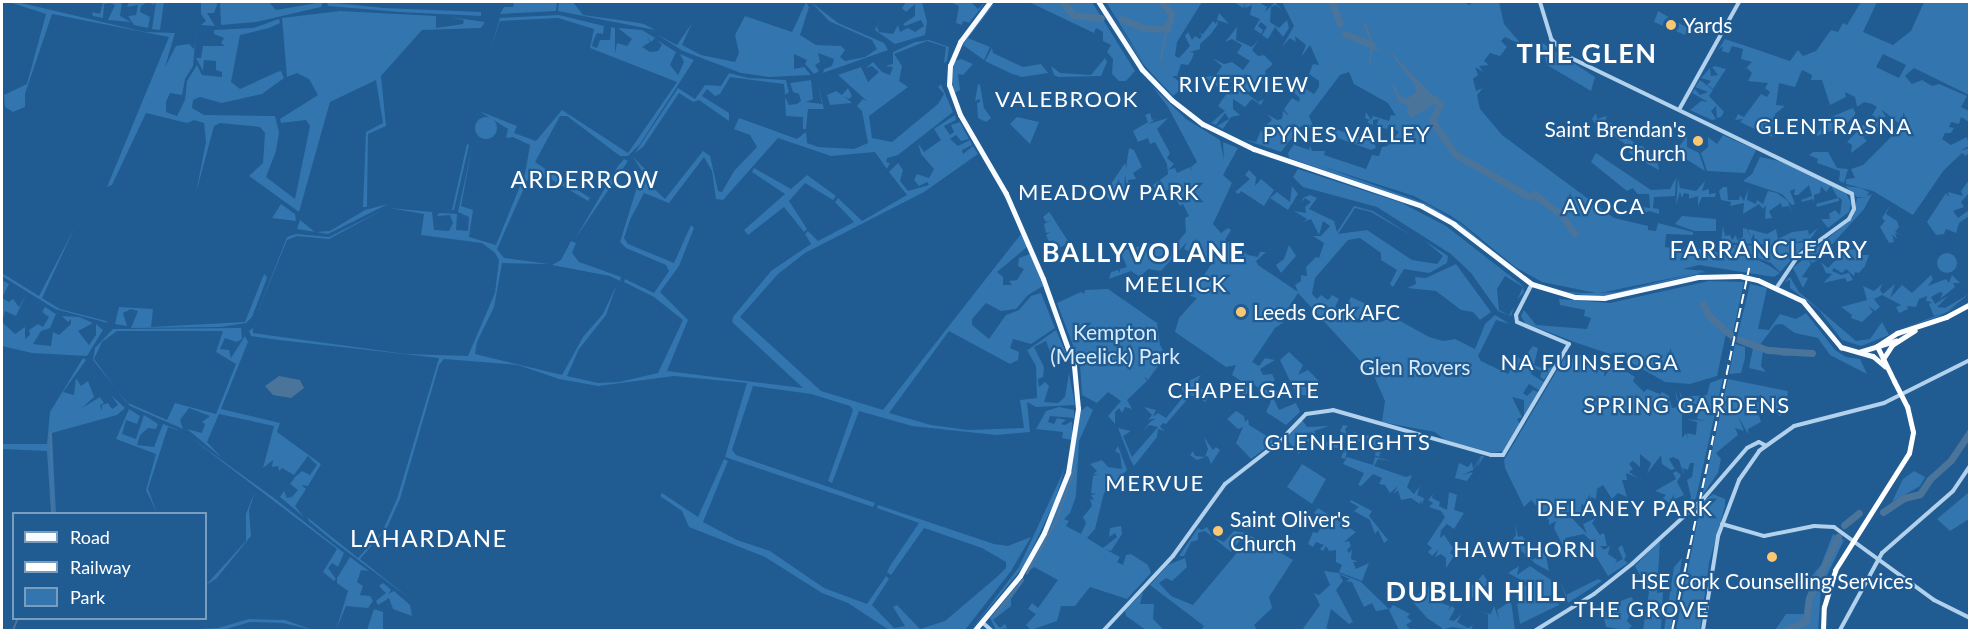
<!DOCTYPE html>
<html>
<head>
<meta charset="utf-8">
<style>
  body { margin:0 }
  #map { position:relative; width:1971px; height:632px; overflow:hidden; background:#205b92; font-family:Lato,sans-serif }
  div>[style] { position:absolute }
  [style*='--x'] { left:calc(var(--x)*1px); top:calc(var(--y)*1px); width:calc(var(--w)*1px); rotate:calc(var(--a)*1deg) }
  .green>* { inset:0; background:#3375af }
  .round { border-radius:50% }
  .water>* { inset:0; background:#4b749b }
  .stream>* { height:1.5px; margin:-0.75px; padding:0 0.75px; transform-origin:0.75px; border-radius:0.75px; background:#4b749b }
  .river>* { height:7px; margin:-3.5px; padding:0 3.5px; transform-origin:3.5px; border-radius:3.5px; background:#4b749b }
  .minor>* { height:4px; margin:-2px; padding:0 2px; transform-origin:2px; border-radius:2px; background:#b1d1ed }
  .major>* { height:4.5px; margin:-2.25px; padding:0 2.25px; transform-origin:2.25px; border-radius:2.25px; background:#f8fbff }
  .highway>* { height:5px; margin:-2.5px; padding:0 2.5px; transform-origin:2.5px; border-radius:2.5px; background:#fff }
  .rail>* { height:1.5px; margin-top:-0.75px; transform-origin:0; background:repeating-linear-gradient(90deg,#fff 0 10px,transparent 0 14.5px) }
  .major-bridge>* { height:4.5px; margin:-2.25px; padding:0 2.25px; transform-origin:2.25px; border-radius:2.25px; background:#f8fbff }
  .highway-bridge>* { height:5px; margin:-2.5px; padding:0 2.5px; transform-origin:2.5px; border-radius:2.5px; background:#fff }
  .dots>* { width:16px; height:16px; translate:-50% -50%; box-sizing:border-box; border:3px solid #205b92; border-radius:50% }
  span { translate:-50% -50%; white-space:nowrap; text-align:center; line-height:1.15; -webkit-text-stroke:4.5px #205b92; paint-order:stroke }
  .poi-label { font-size:21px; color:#fff }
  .left { translate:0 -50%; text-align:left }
  .right { translate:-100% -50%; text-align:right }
  .park-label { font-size:21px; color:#d7eafa }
  .neighbourhood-label { font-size:22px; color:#fff; letter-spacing:1.5px }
  .quarter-label { font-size:24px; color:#fff; letter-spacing:1.5px }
  .district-label { font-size:27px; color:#fff; font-weight:700; letter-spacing:1.5px }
  .frame { position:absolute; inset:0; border:3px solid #fff; pointer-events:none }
  .legend { position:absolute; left:12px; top:512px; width:195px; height:108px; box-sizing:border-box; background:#205b92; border:2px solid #799dbe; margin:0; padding:8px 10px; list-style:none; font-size:18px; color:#fff }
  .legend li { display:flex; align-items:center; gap:12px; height:30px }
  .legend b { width:30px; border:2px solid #799dbe }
</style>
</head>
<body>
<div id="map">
  <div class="green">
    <div style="clip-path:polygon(9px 2px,17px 2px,145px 32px,175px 33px,165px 67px,176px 46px,189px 44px,194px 49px,196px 32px,193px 66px,185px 79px,182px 95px,170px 93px,166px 102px,166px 112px,177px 116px,185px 100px,187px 81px,197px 65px,202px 75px,222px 77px,222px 72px,216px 70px,216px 61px,204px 60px,203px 71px,196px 58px,201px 58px,203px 46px,225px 46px,221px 43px,224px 38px,214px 34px,214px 30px,253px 28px,279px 19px,280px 23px,269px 28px,240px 35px,231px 82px,240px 89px,277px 72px,281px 71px,284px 78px,262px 94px,222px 103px,200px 97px,193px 100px,192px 108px,204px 115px,275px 116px,279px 132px,276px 151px,266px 177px,295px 199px,310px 126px,306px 120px,281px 123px,280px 119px,318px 95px,309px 79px,297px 73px,287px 77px,282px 18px,340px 11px,436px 16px,436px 28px,463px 24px,464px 20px,450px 17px,485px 22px,481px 28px,422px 30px,381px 76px,386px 126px,368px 134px,367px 207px,363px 207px,366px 132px,383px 123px,376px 80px,330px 102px,299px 212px,249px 176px,263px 163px,265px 133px,260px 127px,220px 123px,214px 126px,196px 193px,206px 142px,204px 123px,194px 120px,187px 123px,146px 113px,112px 185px,107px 187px,169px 37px,52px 14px,25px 94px,25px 107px,13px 112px,5px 107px,4px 95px,27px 84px,46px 14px)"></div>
    <div style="clip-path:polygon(103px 2px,122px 2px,120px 16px,131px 22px,108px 20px,115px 5px,110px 3px,104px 4px,103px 18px,93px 16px,92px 12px,100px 14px)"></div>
    <div style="clip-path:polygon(129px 2px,155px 2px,154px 5px,148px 2px,141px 6px,140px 12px,150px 17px,148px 28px,134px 25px,128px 16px,136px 15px,138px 5px,127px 7px)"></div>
    <div style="clip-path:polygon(156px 2px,164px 2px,160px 30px,152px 29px)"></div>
    <div style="clip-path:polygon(193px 2px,218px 2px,214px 13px,207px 13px,215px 26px,201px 25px,206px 21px,201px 14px,201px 3px)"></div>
    <div style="clip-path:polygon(220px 2px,269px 2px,276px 10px,323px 2px,321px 7px,256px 22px,221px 25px)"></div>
    <div style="clip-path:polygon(327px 2px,384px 8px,481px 12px,481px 16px,399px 12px,328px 6px)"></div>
    <div style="clip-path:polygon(514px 2px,557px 2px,556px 11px,500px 14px,504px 7px,513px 7px)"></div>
    <div style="clip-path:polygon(559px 2px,573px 2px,583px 15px,633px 22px,644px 24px,655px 30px,558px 11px)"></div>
    <div style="clip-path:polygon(806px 2px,809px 7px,800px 35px,816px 45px,841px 46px,845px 50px,840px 57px,845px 61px,865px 57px,877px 49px,872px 40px,829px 21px,811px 2px,838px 23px,884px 43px,888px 50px,823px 73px,824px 69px,832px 66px,834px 59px,818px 53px,820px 62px,815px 65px,819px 71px,814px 74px,805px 64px,807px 60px,794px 54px,794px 69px,804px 67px,811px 75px,769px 77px,741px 73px,683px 51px,656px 34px,677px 45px,692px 23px,682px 45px,701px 55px,735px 62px,739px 53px,735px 35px,745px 16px,792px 32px)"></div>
    <div style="clip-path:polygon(906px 2px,922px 2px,927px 22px,925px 35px,895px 44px,875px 30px,882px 16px,877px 27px,879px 32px,893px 34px,898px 25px,900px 32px,908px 28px,915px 32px,924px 26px,921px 20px,905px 26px,903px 24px,915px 16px,915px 4px,906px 12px,902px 8px)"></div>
    <div style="clip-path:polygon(950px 2px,971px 2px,978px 9px,985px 3px,969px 23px,963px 21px,962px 25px,956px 23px,959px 6px)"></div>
    <div style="clip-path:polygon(1029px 2px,1092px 2px,1135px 71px,1126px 81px,1119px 81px,1112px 74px,1113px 59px,1107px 52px,1111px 45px,1103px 41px,1103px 32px,1096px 28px,1094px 33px)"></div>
    <div style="clip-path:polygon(1103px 2px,1144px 63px,1106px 2px,1202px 2px,1177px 42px,1175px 56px,1179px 58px,1190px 46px,1185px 36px,1188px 32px,1192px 40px,1195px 36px,1200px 39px,1202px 35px,1198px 33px,1203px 34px,1213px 21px,1216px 24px,1219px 13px,1229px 24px,1217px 20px,1218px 24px,1210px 35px,1200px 44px,1200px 49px,1190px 52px,1194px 53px,1191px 61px,1188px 65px,1181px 64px,1177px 76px,1172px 76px,1185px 86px,1173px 96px,1143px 64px)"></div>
    <div style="clip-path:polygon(1234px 2px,1259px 2px,1267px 7px,1265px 12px,1275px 2px,1282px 10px,1276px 5px,1271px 7px,1270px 22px,1279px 28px,1287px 20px,1289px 28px,1283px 37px,1275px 27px,1268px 39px,1262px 35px,1267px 27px,1261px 22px,1258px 26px,1263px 30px,1261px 34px,1254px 29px,1260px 19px,1250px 15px,1252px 5px,1245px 8px,1245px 4px,1243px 8px)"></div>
    <div style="clip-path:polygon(1282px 2px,1464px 2px,1470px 5px,1472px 2px,1499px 2px,1504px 24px,1522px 45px,1505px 37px,1501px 41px,1507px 47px,1500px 56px,1490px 53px,1484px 61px,1489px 65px,1479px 66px,1483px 72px,1475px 67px,1478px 75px,1473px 79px,1476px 91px,1483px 88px,1477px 95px,1480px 109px,1502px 135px,1614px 218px,1648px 226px,1648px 230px,1656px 231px,1658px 223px,1693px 232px,1693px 235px,1666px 234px,1665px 247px,1672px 248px,1672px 243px,1682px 251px,1686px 246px,1690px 252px,1699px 249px,1708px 253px,1709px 250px,1725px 254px,1731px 253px,1730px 245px,1736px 249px,1733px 245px,1763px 246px,1770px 253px,1765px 246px,1808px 242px,1780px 272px,1771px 263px,1740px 251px,1770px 266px,1780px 273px,1774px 277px,1699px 265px,1683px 269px,1706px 271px,1600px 293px,1617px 292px,1696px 273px,1707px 272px,1604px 296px,1598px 296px,1574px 294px,1563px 291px,1579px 293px,1596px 293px,1542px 282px,1515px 267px,1463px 224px,1451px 216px,1414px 196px,1318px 165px,1427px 204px,1462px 225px,1504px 260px,1426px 205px,1289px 158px,1288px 153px,1301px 134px,1295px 145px,1309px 150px,1310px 146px,1312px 151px,1325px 151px,1324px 155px,1366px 169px,1372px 155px,1379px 156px,1382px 147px,1387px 146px,1399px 132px,1389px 125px,1387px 129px,1376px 126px,1379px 119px,1373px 120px,1373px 125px,1366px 122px,1370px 120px,1365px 118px,1366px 112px,1371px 120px,1373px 116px,1389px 121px,1391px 115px,1396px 116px,1388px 103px,1354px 84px,1349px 72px,1340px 75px,1309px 116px,1314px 128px,1301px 126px,1281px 152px,1243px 139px,1256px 142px,1261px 130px,1268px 138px,1270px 129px,1265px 126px,1272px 120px,1267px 114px,1277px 120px,1282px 119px,1283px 111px,1289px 116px,1284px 109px,1292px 98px,1299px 102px,1300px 98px,1293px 92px,1296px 89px,1300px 92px,1303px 87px,1314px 94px,1319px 87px,1319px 81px,1309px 74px,1313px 64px,1319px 65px,1310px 45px,1301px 57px,1306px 45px,1295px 36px,1296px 42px,1290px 38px,1282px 47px,1294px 26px)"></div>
    <div style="clip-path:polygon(evenodd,1861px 2px,1877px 2px,1863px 32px,1893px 45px,1911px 31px,1924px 2px,1969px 2px,1969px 95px,1914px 68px,1905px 76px,1912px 84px,1922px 80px,1932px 86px,1939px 84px,1967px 96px,1961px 107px,1969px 111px,1969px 122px,1961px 117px,1959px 124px,1951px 122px,1949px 127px,1954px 128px,1951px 133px,1945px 133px,1942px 139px,1951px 145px,1967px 137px,1969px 146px,1960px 151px,1969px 148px,1969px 152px,1966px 156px,1962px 153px,1944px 170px,1913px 215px,1873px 191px,1846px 184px,1846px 179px,1855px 178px,1851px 169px,1863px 165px,1902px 126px,1881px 109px,1886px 117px,1879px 117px,1881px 126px,1873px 133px,1870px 129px,1870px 135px,1863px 137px,1867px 141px,1851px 153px,1852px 145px,1847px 142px,1870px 118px,1875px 122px,1878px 119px,1872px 115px,1877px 107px,1872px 104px,1864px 102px,1857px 107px,1855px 97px,1845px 92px,1846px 97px,1830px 105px,1822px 80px,1811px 80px,1812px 75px,1802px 70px,1795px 87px,1779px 83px,1776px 105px,1785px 106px,1775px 114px,1772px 137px,1740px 122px,1743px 119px,1735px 120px,1738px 114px,1744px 117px,1761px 94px,1767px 97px,1770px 92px,1765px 88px,1768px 83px,1748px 81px,1752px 73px,1747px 68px,1744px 70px,1752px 62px,1741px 59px,1743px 49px,1732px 46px,1729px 53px,1722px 51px,1723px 46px,1718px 50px,1725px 39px,1790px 61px,1798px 50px,1803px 56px,1816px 51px,1831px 30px,1838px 32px,1843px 23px,1847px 25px,1861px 2px,1883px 54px,1906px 65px,1899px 78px,1876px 67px,1883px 54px)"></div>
    <div style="clip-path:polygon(994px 4px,968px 38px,990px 47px,984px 60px,963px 45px,967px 37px,991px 6px)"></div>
    <div style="clip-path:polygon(1658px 11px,1688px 28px,1685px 35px,1654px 22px)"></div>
    <div style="clip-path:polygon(559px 15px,604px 26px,603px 34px,597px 33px,594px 39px,592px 46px,597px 48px,600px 40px,610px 40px,611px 27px,615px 28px,615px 54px,617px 43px,627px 46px,632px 39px,618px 28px,642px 30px,655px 38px,651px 42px,647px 36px,650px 42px,642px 47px,650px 52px,658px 51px,662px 45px,657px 40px,676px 52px,670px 65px,678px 75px,684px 62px,680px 54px,694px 60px,640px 144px,628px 156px,620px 156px,567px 116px,560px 116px,535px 162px,590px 198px,588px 201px,549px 178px,529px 177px,497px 249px,504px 258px,549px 264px,502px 263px,494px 307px,477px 342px,475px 354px,562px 375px,583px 337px,603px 314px,617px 284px,606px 315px,579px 349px,567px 376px,598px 383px,619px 382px,658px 373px,683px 320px,654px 297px,624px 282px,625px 279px,654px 293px,669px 271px,666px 265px,626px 248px,620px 242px,637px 187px,645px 176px,633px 157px,650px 174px,651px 186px,665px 199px,703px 151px,710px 156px,718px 191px,722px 192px,734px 171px,757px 147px,750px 135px,734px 129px,739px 118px,797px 139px,806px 132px,807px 143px,818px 147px,854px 149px,868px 143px,862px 111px,857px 106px,863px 99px,867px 101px,838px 75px,861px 67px,868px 82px,879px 72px,872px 66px,866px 68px,873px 62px,882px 72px,890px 75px,893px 67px,885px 66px,893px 64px,893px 52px,915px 42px,929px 40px,949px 47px,947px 61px,944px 63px,946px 47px,927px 41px,894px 54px,902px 66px,899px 81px,908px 87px,869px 116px,872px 138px,892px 142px,938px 104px,944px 94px,938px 87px,941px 84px,953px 112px,898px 155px,887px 158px,886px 162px,890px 163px,887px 169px,875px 152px,831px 156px,778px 138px,723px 200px,716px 199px,712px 171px,704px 157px,669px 203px,644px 193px,630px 220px,624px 238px,628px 244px,674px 263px,691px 225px,694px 228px,679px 266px,660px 292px,688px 320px,667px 371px,803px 388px,732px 322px,733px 317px,771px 271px,811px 244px,805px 234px,808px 231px,818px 241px,854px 222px,835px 202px,838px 198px,862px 221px,907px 195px,889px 172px,898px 163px,903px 170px,900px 181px,908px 191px,929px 185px,927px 182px,919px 186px,914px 180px,917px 174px,929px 178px,934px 169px,921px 154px,918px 143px,924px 152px,941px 140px,934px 129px,955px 115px,956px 120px,944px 126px,950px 135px,954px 132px,951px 125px,960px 122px,969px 139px,961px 141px,956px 135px,950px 139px,958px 146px,970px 140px,972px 145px,962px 150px,963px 154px,973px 146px,978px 154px,924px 192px,805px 253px,778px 274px,740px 317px,821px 391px,883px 410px,1021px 234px,1027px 247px,997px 272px,1003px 277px,1003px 285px,1012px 285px,1009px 281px,1017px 280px,1024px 269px,1018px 266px,1019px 258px,1030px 254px,1043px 286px,1028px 295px,1016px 309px,1001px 311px,986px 303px,972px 319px,972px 325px,989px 339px,1006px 315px,1019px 310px,1031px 296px,1041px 293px,1055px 328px,1031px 344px,1013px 339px,1010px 348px,1019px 352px,1018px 360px,1010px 364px,949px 331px,889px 413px,931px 425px,968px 430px,1024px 428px,1020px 400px,1037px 398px,1036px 366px,1027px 350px,1022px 354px,1056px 330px,1066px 353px,1052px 357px,1046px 341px,1034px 347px,1044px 367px,1043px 377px,1038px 379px,1039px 387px,1045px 382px,1049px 386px,1044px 402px,1058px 403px,1065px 397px,1069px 373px,1075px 405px,1036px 407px,1027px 402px,1030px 432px,996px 435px,912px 426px,859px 411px,832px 483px,828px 481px,853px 410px,850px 406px,811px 394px,753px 386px,732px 450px,736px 455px,875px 503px,873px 507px,725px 457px,747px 383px,674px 376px,598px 386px,559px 379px,518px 365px,444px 359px,439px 365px,400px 499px,387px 528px,360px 559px,413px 601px,333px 541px,309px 521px,307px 517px,358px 558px,382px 532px,397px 499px,439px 358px,279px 340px,251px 336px,249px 331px,253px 328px,253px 333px,406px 354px,468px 356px,495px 293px,499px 260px,495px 253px,482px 243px,421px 235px,424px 214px,389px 208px,432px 212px,434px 230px,449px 231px,453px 223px,450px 215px,437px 216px,439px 213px,457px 214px,456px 230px,468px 231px,469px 217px,458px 212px,472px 147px,461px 206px,473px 210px,469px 237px,496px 245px,525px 174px,530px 145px,513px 137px,506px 138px,508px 129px,479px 111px,517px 126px,514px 133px,536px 141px,562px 110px,628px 153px,677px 82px,590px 48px,594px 29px,558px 18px,500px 21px,490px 52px,500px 18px)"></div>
    <div style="clip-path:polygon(1237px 27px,1236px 40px,1252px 47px,1259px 39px,1252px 50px,1258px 56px,1264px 55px,1273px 64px,1265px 71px,1267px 78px,1261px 78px,1264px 83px,1257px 81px,1248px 94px,1258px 102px,1264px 99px,1261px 105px,1252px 99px,1245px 107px,1233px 99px,1233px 109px,1240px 115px,1231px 117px,1223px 129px,1217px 126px,1229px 119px,1225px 113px,1216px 125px,1211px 123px,1225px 111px,1218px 106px,1234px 83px,1227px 81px,1224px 92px,1205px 77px,1216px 75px,1222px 66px,1212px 58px,1224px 64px,1232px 62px,1243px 70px,1250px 61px,1237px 53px,1242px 45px,1232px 39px,1225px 42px)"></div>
    <div style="clip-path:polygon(1541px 42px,1595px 77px,1591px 91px,1547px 65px)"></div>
    <div style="clip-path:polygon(992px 48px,993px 53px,1023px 67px,1041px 64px,1048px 73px,1022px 77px,1010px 73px,985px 61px)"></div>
    <div style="clip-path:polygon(1105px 58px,1107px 62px,1101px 76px,1058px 77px,1054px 75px,1051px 66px,1060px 73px,1091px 75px)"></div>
    <div style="clip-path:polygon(961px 59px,973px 64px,963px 75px,958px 74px,960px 90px,954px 93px,951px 75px,955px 61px)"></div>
    <div style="clip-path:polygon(1715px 66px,1726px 69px,1713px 89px,1707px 85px,1711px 81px,1701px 78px,1710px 68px,1711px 76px,1718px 75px,1712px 67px)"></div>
    <div style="clip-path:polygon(729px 73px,748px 78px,786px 80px,789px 92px,785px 95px,784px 84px,730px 77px,720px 94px,715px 96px,707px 89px,702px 96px,729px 113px,729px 121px,699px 100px,693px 102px,679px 93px,643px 147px,635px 153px,678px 88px,695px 99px,705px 85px,721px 86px)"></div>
    <div style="clip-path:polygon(811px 80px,813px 99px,806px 102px,822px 104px,817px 80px,824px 109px,808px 109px,806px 129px,803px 129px,803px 117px,786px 116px,785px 97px,789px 105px,797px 104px,801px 101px,799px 94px,793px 92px,790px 83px)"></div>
    <div style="clip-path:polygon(1700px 80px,1713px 90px,1709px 96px,1724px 112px,1721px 117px,1717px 118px,1716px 106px,1711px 111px,1716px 119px,1712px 120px,1690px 110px,1701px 101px,1708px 102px,1692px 93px,1695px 89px,1700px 95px,1708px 92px,1695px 87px)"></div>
    <div style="clip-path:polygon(975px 82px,980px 85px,984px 108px,991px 118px,986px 122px,978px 118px,977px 103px,980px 102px,980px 99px,975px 101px,978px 84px)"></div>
    <div style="clip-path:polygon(1152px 86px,1186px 119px,1220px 140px,1224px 160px,1223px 142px,1238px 148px,1223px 175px,1232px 183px,1213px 224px,1221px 233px,1228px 228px,1231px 230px,1225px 240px,1248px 255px,1258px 257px,1260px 252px,1266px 252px,1256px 261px,1258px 265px,1298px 292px,1295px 285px,1301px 281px,1301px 275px,1307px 276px,1306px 267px,1316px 257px,1319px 258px,1324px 243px,1313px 236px,1321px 236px,1330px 226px,1323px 221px,1319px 235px,1311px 219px,1303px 222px,1307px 219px,1294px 211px,1306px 213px,1305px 207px,1311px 202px,1305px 198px,1302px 202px,1303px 198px,1310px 195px,1317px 198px,1309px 209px,1334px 221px,1337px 232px,1354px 206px,1373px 211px,1414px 237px,1371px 212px,1355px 208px,1338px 234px,1367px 230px,1412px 260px,1437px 264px,1443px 256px,1425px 241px,1448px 256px,1447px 263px,1429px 273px,1404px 269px,1393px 287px,1390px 284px,1397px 270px,1381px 260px,1381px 253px,1360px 238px,1348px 240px,1315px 278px,1312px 294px,1317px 299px,1321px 295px,1328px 300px,1332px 295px,1339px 299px,1335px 307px,1345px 309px,1351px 297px,1366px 304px,1360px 317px,1367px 322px,1370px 315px,1381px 322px,1393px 317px,1429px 337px,1443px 341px,1455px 339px,1475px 349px,1485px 324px,1495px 315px,1510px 324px,1496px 320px,1478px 356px,1481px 361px,1508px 374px,1517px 357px,1522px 360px,1533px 346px,1538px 348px,1534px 365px,1544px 369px,1553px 367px,1544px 380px,1540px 377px,1542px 371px,1534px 368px,1531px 374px,1544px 382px,1539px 390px,1529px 384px,1523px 393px,1527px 396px,1533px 390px,1538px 392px,1524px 416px,1524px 400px,1512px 397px,1522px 417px,1517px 419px,1520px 424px,1503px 451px,1493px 453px,1445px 440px,1435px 432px,1382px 422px,1385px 401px,1374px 376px,1298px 293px,1281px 319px,1284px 322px,1275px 328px,1252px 362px,1259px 366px,1265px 358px,1275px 360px,1260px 369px,1263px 375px,1272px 374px,1275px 380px,1264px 389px,1271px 392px,1276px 390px,1279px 393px,1273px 397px,1279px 410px,1296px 403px,1300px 412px,1286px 425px,1266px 412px,1271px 401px,1258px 392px,1260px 385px,1258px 388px,1254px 384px,1245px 397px,1238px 388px,1241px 381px,1232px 375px,1236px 365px,1226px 367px,1175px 332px,1179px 318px,1197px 298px,1190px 296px,1212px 263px,1184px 249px,1187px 242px,1161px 271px,1148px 269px,1140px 277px,1131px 271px,1109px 279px,1111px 272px,1118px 270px,1120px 273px,1120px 269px,1127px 267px,1121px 253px,1125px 250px,1161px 241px,1169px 253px,1186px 232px,1185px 218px,1189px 216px,1183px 204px,1180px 206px,1176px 199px,1182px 202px,1175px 189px,1172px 193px,1170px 190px,1174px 187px,1158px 194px,1153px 185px,1168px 174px,1167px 164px,1155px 142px,1150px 144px,1148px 138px,1138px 142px,1133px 131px,1148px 122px,1145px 115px,1150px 113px,1152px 120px,1156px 119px,1148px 124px,1168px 118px,1157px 129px,1170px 153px,1167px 158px,1174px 164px,1168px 170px,1175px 168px,1177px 173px,1190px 167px,1192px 172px,1191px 167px,1197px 162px,1168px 107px)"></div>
    <div style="clip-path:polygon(848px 88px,852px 96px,849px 99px,844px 96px,852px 103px,830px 105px,827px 95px,836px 91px,842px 95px)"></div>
    <div style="clip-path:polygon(1853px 108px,1856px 114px,1843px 127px,1814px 137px,1831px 117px)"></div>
    <div style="clip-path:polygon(1596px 113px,1597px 119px,1607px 116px,1605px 121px,1616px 125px,1615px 130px,1626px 129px,1622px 134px,1635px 143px,1633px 146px,1642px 146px,1657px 158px,1659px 170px,1644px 162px,1647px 157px,1638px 151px,1634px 156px,1629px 153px,1630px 148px,1611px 133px,1615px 130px,1610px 132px,1606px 126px,1596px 125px,1592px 119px)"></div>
    <div style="clip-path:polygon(1017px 117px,1039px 122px,1030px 144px,1010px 124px)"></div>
    <div class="round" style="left:475px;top:117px;width:22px;height:22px"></div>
    <div style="clip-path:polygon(1329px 127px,1374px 142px,1376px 148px,1371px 150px,1324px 133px)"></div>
    <div style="clip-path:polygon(1723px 135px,1756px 150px,1745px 173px,1707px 171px,1701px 153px,1708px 147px,1708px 137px,1717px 144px)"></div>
    <div style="clip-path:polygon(1687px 136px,1687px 147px,1699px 153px,1705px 171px,1675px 152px)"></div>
    <div style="clip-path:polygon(467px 144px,469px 145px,454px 210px,390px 206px,452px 210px)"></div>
    <div style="clip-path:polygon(1129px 148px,1134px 150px,1142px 167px,1133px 173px,1136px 179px,1128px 180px,1130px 190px,1111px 203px,1127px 187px,1125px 175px,1124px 190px,1110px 201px,1105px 193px,1125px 163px,1126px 168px)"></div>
    <div style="clip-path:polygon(1813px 152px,1828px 152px,1837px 168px,1848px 169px,1844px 183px,1839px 181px,1840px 171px,1817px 163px,1818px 159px,1809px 155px)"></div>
    <div style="clip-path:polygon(1596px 153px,1651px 190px,1670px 189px,1676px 178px,1675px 196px,1654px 197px,1653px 208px,1659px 209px,1659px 214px,1649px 211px,1642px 214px,1643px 207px,1650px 208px,1649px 194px,1637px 194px,1633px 188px,1627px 191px,1591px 162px)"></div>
    <div style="clip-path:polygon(1760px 157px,1784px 162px,1846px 193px,1851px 203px,1849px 212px,1828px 228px,1821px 219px,1830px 219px,1829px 214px,1835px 210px,1840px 215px,1842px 200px,1839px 197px,1839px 201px,1817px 207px,1816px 204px,1838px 198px,1831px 186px,1826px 192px,1821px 186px,1820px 193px,1814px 195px,1814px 203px,1813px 199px,1802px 202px,1801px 200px,1812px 196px,1809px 185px,1798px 195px,1794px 195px,1795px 189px,1790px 191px,1795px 204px,1792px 205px,1782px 194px,1743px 181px,1752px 174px)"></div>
    <div style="clip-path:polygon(624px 159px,628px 161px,575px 239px,618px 166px)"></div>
    <div style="clip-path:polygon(754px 168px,791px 189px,807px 175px,836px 196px,833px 200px,805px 183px,789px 201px,807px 229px,804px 232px,784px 207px,748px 235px,744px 230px,785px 194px,752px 172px)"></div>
    <div style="clip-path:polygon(1298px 169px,1402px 203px,1446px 226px,1523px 286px,1524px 292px,1517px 300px,1523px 287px,1505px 276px,1497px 289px,1499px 310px,1509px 315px,1514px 307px,1511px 316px,1498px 311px,1471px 273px,1451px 254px,1377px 207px,1303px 187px,1293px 177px)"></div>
    <div style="clip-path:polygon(1249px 170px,1256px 177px,1255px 186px,1261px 179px,1274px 190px,1264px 206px,1241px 191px,1239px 194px,1235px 192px,1250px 179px,1245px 175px)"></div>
    <div style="clip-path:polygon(1678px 178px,1680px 188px,1696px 191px,1705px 181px,1702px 191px,1709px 189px,1709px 194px,1716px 193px,1715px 197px,1702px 197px,1698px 206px,1698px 196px,1689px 199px,1689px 194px,1684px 193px,1682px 198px,1680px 192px,1676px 205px)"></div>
    <div style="clip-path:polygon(1969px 180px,1969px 193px,1961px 202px,1964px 207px,1953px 211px,1958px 218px,1969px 210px,1969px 216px,1959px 223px,1956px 233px,1946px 229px,1944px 234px,1936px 235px,1927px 222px,1946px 193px,1949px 197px,1948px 192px,1963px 196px,1961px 191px)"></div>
    <div style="clip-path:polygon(1292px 186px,1298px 194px,1288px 210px,1270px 198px,1277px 192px,1290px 202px)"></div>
    <div style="clip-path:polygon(1845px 186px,1861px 188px,1869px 192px,1867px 196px,1872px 194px,1864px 209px,1818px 260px,1812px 263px,1808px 259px,1811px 264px,1802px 277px,1808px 278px,1803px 288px,1793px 268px,1853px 217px,1857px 198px,1866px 198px,1857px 197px)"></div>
    <div style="clip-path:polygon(1723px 187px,1727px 187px,1728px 200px,1739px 200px,1740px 195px,1744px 201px,1748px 189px,1747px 200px,1756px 204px,1757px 200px,1763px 204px,1768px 191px,1777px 193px,1788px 201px,1792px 212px,1789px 206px,1782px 207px,1781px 203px,1769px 211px,1772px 218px,1765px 219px,1766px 205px,1763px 209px,1759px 204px,1743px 214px,1744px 203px,1730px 206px,1731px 202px,1721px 200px,1719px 191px)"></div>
    <div style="clip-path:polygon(281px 204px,295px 214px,296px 221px,272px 218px)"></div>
    <div style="clip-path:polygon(388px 204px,328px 234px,297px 229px,300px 220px,315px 232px,330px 231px,365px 210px)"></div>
    <div style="clip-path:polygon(1890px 205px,1886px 214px,1897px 221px,1899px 227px,1895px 232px,1902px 235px,1895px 233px,1897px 239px,1892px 234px,1894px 242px,1889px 243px,1880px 227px,1885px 221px,1882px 218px)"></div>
    <div style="clip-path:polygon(387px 208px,329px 239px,297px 236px,287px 240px,253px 324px,287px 237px,296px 234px,329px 237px)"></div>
    <div style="clip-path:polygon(1049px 212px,1050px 213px,1075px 252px,1066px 257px,1072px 251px,1067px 244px,1053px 251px,1057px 247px,1052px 246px,1054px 240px,1049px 242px,1046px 235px,1050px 232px,1046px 233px,1044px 224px,1052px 220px,1046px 222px,1043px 217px)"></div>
    <div style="clip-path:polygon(1682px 216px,1716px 219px,1716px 231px,1694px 231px,1675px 224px)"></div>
    <div style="clip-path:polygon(1723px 226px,1725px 236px,1730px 235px,1732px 240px,1736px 235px,1737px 240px,1743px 237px,1743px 228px,1747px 229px,1753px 244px,1721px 242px)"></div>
    <div style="clip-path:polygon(75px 227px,42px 298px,60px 309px,106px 321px,108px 323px,55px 309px,2px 276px,2px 273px,39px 296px)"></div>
    <div style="clip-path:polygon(1818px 228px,1810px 240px,1774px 245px,1755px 244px,1754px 233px,1751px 240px,1748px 229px,1767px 234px,1776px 229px,1778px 239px,1792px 232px,1808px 230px,1809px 235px)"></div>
    <div style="clip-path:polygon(571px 241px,576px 243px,572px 253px,579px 262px,621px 277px,620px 281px,610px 276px,552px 265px,561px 260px)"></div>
    <div style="clip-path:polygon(1857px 243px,1863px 251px,1860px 255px,1869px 255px,1865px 266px,1859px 273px,1855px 272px,1854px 276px,1846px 269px,1842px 273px,1834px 268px,1832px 271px,1841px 275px,1849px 273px,1853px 280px,1847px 282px,1845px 278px,1823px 283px,1832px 274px,1826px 273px,1821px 262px,1828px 268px,1844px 251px,1855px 249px)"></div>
    <div style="clip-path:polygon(1289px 245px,1296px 256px,1281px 273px,1276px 265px,1284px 259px)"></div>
    <div class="round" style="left:1937px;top:253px;width:20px;height:20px"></div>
    <div style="clip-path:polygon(1456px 264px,1491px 312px,1480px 320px,1473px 312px,1461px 310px,1436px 291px,1407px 288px,1416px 284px,1415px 277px,1426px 278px)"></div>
    <div style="clip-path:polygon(264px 274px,266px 276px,267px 278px,252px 317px,246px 323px,220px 327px,131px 328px,138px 311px,131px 309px,123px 313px,127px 326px,115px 324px,119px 307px,153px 309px,151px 327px,245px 322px)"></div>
    <div style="clip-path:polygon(1931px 275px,1933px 279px,1928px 286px,1946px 279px,1949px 283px,1952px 275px,1960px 283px,1953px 283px,1955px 287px,1940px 299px,1943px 293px,1940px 292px,1931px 297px,1935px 304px,1948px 296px,1937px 307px,1945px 308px,1969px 294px,1948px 311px,1969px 299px,1949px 311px,1937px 317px,1899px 330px,1946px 312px,1934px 316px,1929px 304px,1932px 302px,1926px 301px,1927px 296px,1919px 299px,1916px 307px,1907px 306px,1908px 309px,1899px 313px,1896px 307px,1901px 305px,1882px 295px,1874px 299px,1880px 307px,1875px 311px,1868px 306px,1873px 312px,1862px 322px,1851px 318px,1852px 315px,1841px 307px,1867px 300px,1863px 286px,1874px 291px,1882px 284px,1880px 290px,1883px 294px,1895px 284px,1890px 298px,1902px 285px,1912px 293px)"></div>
    <div style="clip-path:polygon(1790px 277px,1799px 292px,1856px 341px,1870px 339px,1882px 322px,1889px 335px,1861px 346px,1842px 340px,1819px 310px,1790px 288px,1790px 280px,1784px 282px)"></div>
    <div style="clip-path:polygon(2px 280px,9px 284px,2px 298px,9px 302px,13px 299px,19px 307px,26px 295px,16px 316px,5px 311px,2px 321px)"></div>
    <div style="clip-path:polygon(1709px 281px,1744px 282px,1731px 341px,1727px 329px,1717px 376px,1690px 384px,1665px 382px,1623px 358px,1623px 351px,1619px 357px,1577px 343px,1525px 323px,1521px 316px,1524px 310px,1536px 325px,1587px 329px,1591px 318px,1584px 316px,1585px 310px,1560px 305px,1559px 299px,1610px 303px)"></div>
    <div style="clip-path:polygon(1750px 284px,1767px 288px,1758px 329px,1769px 330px,1780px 314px,1796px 319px,1806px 313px,1835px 350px,1846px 357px,1860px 359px,1867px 374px,1830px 355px,1818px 338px,1795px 333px,1782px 324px,1775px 325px,1759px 346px,1811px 351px,1812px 354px,1784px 356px,1763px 351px,1761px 366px,1766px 372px,1749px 368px,1753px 348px,1736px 342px)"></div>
    <div style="clip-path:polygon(1108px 289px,1157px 323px,1160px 345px,1166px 355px,1148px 380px,1143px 376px,1147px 381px,1127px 400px,1132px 409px,1125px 407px,1122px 413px,1119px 408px,1115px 412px,1115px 424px,1108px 416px,1121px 401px,1108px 392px,1097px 403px,1082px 395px,1080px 364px,1057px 303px,1081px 292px,1084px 294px,1085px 290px)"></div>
    <div style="clip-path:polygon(45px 307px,56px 314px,50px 328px,41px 331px,33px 344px,51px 346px,53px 332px,59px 335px,71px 324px,71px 319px,68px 322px,62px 316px,79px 317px,93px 323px,78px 331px,89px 345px,96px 335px,96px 324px,103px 330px,87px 356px,32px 353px,2px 346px,2px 322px,15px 334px,25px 327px,25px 339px,30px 335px,29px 330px,38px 324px,43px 327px,49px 317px,42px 312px)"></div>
    <div style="clip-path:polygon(evenodd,241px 328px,242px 339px,237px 342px,225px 338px,220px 349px,229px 350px,231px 358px,245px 336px,248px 342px,221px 409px,280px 423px,277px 432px,321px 464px,308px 486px,301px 485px,306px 489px,295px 506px,304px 517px,280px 497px,284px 491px,287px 498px,292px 497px,298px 490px,290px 484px,295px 477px,302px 471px,310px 475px,317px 465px,308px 456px,294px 475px,282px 468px,279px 471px,278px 466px,272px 467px,273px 460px,263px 468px,274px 426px,219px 414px,207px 442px,222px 458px,187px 429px,202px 433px,205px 424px,202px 422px,210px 416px,189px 408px,180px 420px,183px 429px,130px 406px,93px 360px,95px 348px,113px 329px,241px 328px,117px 331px,223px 331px,216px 352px,236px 364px,216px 414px,175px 403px,167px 420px,126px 402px,94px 359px,102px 342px,117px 331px)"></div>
    <div style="clip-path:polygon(1735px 344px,1745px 347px,1745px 358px,1741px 373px,1729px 374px)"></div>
    <div style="clip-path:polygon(1289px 352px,1303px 365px,1298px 375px,1308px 370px,1319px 381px,1315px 396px,1302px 395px,1294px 389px,1280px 360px)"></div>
    <div style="clip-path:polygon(1572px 354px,1587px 357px,1588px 363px,1594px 359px,1600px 367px,1605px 366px,1604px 377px,1611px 368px,1619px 367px,1635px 377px,1633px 381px,1644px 392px,1647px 389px,1660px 394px,1657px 399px,1662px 392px,1669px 396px,1672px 408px,1678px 407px,1675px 389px,1682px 412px,1682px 438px,1686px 433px,1688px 440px,1687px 433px,1696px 435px,1697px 422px,1686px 419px,1707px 421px,1697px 419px,1700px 405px,1694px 404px,1685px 414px,1679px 390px,1682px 397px,1707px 395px,1710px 383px,1723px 378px,1696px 498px,1685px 508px,1691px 497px,1687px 480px,1692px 477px,1694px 463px,1690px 463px,1688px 470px,1683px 468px,1684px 475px,1679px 460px,1673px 457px,1669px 459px,1675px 469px,1671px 470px,1662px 464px,1661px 455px,1647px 474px,1651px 463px,1640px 454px,1640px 467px,1633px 461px,1629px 464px,1633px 469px,1629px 472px,1638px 478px,1626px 473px,1627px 480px,1622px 480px,1627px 497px,1618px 493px,1612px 499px,1603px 485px,1597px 489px,1596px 499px,1591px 497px,1590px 507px,1585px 508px,1582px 503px,1580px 514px,1571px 517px,1587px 534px,1583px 524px,1596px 518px,1592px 523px,1600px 535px,1604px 533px,1607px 546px,1600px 546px,1604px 550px,1610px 546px,1608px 554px,1617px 560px,1615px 563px,1623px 559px,1618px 548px,1622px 545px,1626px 556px,1624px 560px,1628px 563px,1608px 576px,1594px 553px,1596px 546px,1584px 534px,1565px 538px,1568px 546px,1564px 548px,1554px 528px,1556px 521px,1549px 525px,1549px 520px,1531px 500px,1524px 507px,1505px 468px,1504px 460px,1566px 355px,1574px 359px)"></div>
    <div style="clip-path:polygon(83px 358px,86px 360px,63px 392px,74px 395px,76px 378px,81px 386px,88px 381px,94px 397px,82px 408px,100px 397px,104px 403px,100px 405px,102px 411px,102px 405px,108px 403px,112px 409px,118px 405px,111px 395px,125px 408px,117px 415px,52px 433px,56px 513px,51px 513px,47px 451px,2px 449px,2px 444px,47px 444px,50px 412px)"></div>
    <div style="clip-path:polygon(1201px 375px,1195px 385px,1210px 394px,1205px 402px,1200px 399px,1203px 393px,1199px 398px,1191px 395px,1166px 424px,1163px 423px,1160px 427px,1165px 431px,1158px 429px,1157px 437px,1134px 466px,1131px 461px,1118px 428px,1131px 431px,1123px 436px,1132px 457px,1158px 427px,1149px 425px,1142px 433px,1149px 423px,1156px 418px,1148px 420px,1152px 415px,1144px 407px,1156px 410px,1153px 417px,1158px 413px,1166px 418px,1185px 395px,1180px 385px)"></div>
    <div style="clip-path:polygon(1728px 379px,1788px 391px,1787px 398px,1780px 401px,1784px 414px,1780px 416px,1768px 405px,1765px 409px,1757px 409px,1761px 422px,1748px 429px,1748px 434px,1738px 416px,1744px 431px,1735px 428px,1738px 435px,1716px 453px,1721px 459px,1718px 473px,1702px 496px)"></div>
    <div style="clip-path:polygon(1087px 406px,1093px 410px,1079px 441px,1076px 496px,1070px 513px,1064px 519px,1069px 521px,1066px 526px,1081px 534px,1086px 523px,1083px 517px,1092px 506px,1090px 499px,1094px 500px,1091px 495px,1096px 494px,1091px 493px,1093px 476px,1098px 474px,1093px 474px,1097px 471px,1090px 464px,1102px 460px,1108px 467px,1122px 469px,1120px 454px,1115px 451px,1118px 446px,1127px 470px,1104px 493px,1095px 529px,1087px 538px,1103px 548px,1117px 537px,1115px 533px,1109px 537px,1110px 528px,1121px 526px,1122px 534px,1111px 551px,1105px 549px,1120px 557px,1117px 562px,1123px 565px,1126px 555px,1131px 554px,1148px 565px,1151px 573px,1127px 599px,1090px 587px,1075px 606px,1061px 606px,1057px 621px,1031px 630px,1026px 625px,1036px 614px,1028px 609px,1032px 603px,1038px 608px,1058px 580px,1034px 567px,1026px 573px,1066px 487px,1081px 411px)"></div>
    <div style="clip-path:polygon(1059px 407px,1074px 410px,1074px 418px,1050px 416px,1048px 422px,1054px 424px,1057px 418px,1066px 420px,1061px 424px,1065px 425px,1072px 421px,1072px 440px,1062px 438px,1063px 432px,1036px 429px,1046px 411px)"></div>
    <div style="clip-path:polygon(129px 409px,140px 416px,137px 424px,126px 420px,122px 434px,136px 439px,144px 415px,158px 424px,156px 429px,148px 428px,140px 435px,137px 445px,154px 447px,163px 424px,184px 432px,168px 427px,148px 489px,157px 513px,146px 490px,156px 454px,116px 439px)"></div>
    <div style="clip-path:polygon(1236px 411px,1244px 416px,1245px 422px,1248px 419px,1249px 425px,1275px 441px,1251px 459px,1236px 443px,1243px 427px,1238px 429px,1227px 419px)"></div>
    <div style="clip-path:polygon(1302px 420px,1307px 427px,1329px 426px,1314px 431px,1320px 445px,1308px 441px,1299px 454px,1286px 439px)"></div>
    <div style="clip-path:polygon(1343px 425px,1348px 426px,1345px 429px,1348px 438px,1354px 432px,1389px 441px,1392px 445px,1384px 443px,1379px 457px,1375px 455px,1377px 447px,1351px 439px,1345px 459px,1341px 458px,1344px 449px,1324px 446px,1326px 442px,1346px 448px,1346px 435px,1340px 431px)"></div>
    <div style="clip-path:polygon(187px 435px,274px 498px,344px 553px,338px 567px,332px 563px,328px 568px,336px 579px,334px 581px,323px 572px,337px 549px)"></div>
    <div style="clip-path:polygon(1204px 437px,1213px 450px,1216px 447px,1220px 450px,1211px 464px,1208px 456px,1197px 460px,1190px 455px,1193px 451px,1195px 456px,1205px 457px,1208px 449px)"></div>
    <div style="clip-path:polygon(1481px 456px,1484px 456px,1477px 468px,1481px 458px,1473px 470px,1462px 475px,1473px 472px,1467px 481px,1455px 478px,1459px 463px,1468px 467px,1472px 462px,1473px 469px)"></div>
    <div style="clip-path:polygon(1347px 457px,1373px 465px,1375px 457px,1392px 461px,1378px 459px,1374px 466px,1406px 477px,1412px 475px,1407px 487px,1414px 494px,1420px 486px,1417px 495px,1424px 498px,1422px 505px,1421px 500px,1420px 504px,1411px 498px,1401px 500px,1398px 490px,1393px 494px,1398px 486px,1390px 493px,1385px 485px,1379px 484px,1382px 478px,1373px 474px,1361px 486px,1358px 485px,1364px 473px,1343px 464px)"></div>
    <div style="clip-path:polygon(724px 459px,728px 461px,703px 522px,737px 540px,770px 551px,824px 588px,867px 604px,886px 576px,889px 579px,872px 605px,894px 628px,905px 626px,893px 607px,897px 605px,920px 629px,945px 621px,998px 576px,1006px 568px,1006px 562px,982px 548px,924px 528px,891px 575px,887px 572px,890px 566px,919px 523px,877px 508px,878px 505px,994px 544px,1008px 546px,1031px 537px,1011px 571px,965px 630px,889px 630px,848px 603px,822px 593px,765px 557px,689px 527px,682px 511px,660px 496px,662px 493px,698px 517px)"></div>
    <div style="clip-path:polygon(1302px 464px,1326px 479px,1312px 504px,1287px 487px)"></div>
    <div style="clip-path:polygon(1065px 468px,1055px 501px,1024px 566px,971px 630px,1019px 567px)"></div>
    <div style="clip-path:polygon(1676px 471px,1681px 475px,1677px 482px,1684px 495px,1675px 499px,1672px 509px,1664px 508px,1670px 504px,1663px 498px,1666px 495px,1655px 491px,1676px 479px,1673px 473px)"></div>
    <div style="clip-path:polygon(1914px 471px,1925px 477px,1920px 486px,1892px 502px,1903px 479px)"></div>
    <div style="clip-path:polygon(255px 491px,249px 511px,251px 536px,216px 579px,206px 585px,246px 541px,246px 514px)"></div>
    <div style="clip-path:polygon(1449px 492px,1457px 495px,1454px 510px,1464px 513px,1454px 529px,1447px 524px,1441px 530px,1440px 538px,1444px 535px,1453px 548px,1450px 553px,1454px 556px,1446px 568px,1446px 558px,1441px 554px,1435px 557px,1439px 549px,1432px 556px,1428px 552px,1432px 548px,1427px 544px,1445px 517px,1441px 511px,1429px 507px,1433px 503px,1428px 500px,1433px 494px,1432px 498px,1440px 502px,1439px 506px,1447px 510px)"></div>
    <div style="clip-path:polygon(1969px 492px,1969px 519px,1950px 531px,1937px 519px)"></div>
    <div style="clip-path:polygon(1713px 494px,1725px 499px,1725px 506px,1709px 563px,1700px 630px,1676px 630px,1701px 503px)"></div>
    <div style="clip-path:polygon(1351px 500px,1372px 511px,1369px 516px,1388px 540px,1384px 543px,1378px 530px,1375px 534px,1370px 520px,1354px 511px,1359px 507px,1350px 502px)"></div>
    <div style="clip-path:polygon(1318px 508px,1356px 532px,1344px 542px,1349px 541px,1351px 546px,1347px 550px,1349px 553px,1352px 549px,1351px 559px,1358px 562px,1353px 562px,1356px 569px,1369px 563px,1362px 581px,1339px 572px,1342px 565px,1336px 562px,1336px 550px,1329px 551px,1326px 546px,1323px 551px,1320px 549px,1324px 545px,1316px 542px,1313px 547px,1308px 544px,1313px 532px,1317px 533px,1326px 522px,1314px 513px)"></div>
    <div style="clip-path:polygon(1515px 523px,1518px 537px,1522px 536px,1530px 545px,1528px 555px,1533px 560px,1545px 551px,1549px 571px,1536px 564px,1511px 542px,1516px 535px)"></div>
    <div style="clip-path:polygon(1207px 527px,1213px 537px,1224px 542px,1234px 531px,1246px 533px,1231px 552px,1205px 531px,1198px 533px,1198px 540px,1191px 542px,1184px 556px,1179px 556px,1198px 528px,1202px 530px)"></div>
    <div style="clip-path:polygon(1833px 534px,1844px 540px,1821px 588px,1818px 630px,1775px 630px,1786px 614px,1804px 614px,1811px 577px,1821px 565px)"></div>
    <div style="clip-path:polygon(1251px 536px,1293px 560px,1269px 597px,1272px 608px,1254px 625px,1257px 630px,1201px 630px,1204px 626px,1150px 585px,1168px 565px,1185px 558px,1187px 567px,1172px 581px,1166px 578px,1159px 583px,1171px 596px,1193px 605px)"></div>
    <div style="clip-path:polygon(1660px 540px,1657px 593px,1663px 592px,1661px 630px,1664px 630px,1674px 567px,1682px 558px,1671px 630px,1643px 630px,1649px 592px,1635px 566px)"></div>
    <div style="clip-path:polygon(350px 557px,369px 571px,361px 570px,357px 582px,363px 586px,360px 595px,370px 596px,373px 601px,368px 608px,346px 606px,336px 630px,348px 591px,337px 583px,337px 578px)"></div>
    <div style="clip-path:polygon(1519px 566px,1517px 575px,1530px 566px,1551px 580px,1559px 605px,1520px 624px,1516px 596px,1527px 583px,1508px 573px)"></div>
    <div style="clip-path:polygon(1324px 571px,1339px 573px,1361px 582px,1389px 609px,1376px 611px,1372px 603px,1364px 607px,1352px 582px,1346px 581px,1350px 579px,1339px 574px,1343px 581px,1336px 590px,1353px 622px,1349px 624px,1331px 609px,1326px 630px,1302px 630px,1320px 605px,1314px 593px,1319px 595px,1330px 585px)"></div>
    <div style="clip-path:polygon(1483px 574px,1489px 583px,1470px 600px,1465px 596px,1471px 588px,1467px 585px,1474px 585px)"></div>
    <div style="clip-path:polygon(1559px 578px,1566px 595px,1598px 579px,1602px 581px,1568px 603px)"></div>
    <div style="clip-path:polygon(1021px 580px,1024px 581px,1011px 599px,1011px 606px,993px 620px,1000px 628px,1005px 624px,1007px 628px,996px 630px,990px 618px)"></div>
    <div style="clip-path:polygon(383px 583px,391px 590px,388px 594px,394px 591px,410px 605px,412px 616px,393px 609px,389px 598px,378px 605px,376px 601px,386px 593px,379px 586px)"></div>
    <div style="clip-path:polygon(1426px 584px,1433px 590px,1431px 595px,1437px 600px,1440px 596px,1444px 599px,1441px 603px,1450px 606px,1448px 610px,1452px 606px,1455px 609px,1449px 620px,1454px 621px,1462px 614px,1457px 622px,1468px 628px,1473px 625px,1471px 630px,1452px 627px,1441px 630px,1442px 628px,1427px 618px,1413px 602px,1419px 598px,1412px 595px,1417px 596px)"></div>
    <div style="clip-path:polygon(1143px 592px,1140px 604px,1154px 604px,1153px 619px,1164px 630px,1146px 630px,1126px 616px,1125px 611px)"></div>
    <div style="clip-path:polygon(1631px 597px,1635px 602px,1627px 621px,1632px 626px,1627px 630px,1606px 627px,1603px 614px,1609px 610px,1616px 613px,1611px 610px,1613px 604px)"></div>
    <div style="clip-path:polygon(1511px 601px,1515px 630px,1488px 630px,1488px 614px,1478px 612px,1491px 614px,1494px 606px,1499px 620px,1497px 610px)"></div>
    <div style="clip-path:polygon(1393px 605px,1410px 614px,1407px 617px,1412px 621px,1406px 625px,1411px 630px,1399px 630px,1389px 610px)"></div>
    <div style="clip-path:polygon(374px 609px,383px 612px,383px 630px,367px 630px)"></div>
    <div style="clip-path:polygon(249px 619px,285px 620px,313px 630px,283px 623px,250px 622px,223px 630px,182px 630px,218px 628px)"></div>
  </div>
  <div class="water">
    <div style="clip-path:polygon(evenodd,1366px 22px,1375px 47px,1393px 54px,1442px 105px,1437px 102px,1412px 118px,1407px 113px,1408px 106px,1399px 102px,1392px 85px,1369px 62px,1370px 41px,1363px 25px,1366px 22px,1380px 49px,1391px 54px,1415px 85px,1416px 92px,1407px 99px,1399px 95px,1397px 89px,1371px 63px,1372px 51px,1380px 49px)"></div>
    <div style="clip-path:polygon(279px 376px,300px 380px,304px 388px,291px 398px,273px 395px,265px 386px)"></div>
  </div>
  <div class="stream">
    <div style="--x:1160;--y:61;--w:33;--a:-78"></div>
    <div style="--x:51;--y:432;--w:82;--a:88.6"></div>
    <div style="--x:1027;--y:574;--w:60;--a:-60.9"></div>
    <div style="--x:1056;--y:522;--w:56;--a:-70.3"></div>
    <div style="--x:994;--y:617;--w:47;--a:-51.9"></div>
    <div style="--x:13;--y:630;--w:13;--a:-67"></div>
  </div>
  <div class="river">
    <div style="--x:1063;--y:2;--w:16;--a:52"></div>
    <div style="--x:1073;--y:15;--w:28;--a:6"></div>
    <div style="--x:1332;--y:2;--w:23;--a:70"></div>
    <div style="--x:1122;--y:19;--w:23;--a:23"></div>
    <div style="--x:1143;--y:28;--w:24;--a:2"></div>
    <div style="--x:1167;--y:29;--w:16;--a:-75"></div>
    <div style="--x:1171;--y:14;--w:15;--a:-127"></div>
    <div style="--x:1345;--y:34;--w:29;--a:22"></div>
    <div style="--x:1434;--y:99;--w:8;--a:40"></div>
    <div style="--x:1440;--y:104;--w:19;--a:115"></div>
    <div style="--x:1432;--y:121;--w:40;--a:55.1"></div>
    <div style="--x:1455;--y:154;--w:86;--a:29.8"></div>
    <div style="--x:1534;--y:194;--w:34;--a:37"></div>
    <div style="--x:1561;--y:214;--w:24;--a:55"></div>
    <div style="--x:1703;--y:304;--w:13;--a:63"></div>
    <div style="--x:1709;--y:316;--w:28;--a:41"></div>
    <div style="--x:1740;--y:340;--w:30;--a:20"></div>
    <div style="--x:1768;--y:350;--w:44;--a:3.9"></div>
    <div style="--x:1883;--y:512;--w:25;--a:-34"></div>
    <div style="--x:1904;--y:498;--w:16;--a:-14"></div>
    <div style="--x:1920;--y:494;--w:18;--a:-56"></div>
    <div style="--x:1930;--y:479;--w:28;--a:-42"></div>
    <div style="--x:1951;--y:460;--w:34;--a:-56"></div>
    <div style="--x:1844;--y:525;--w:19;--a:-39"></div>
    <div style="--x:1786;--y:630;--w:22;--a:-24"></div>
    <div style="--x:1806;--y:621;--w:23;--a:-83"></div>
    <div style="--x:1809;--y:598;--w:68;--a:-64.6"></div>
  </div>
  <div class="minor">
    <div style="--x:1540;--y:2;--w:39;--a:73"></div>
    <div style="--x:1551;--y:39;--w:25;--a:45"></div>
    <div style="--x:1569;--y:57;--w:314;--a:25.8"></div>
    <div style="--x:1852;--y:194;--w:15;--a:82"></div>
    <div style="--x:1854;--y:209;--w:11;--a:117"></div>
    <div style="--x:1849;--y:219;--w:63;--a:144"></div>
    <div style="--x:1798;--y:256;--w:37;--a:124"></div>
    <div style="--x:1680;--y:108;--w:121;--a:-60.9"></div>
    <div style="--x:1722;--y:524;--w:44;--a:15.9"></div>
    <div style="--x:1764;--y:536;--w:51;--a:-11.3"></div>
    <div style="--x:1814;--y:526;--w:20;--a:3"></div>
    <div style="--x:1834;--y:527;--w:124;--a:36.1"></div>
    <div style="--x:1934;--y:600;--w:40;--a:26.6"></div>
    <div style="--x:983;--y:623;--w:11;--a:41"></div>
    <div style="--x:1104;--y:630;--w:101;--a:-47"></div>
    <div style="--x:1173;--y:556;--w:89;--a:-54.2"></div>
    <div style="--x:1225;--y:484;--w:68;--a:-37.9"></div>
    <div style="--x:1279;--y:442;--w:39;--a:-46"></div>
    <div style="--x:1306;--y:414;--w:27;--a:-8"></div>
    <div style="--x:1333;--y:410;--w:164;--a:15.9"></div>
    <div style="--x:1491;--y:455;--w:12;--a:0"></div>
    <div style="--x:1503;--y:455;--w:129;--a:-59.3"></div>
    <div style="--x:1569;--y:344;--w:56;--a:-157.1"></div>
    <div style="--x:1517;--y:322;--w:7;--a:-98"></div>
    <div style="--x:1516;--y:315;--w:35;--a:-63"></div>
    <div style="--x:1536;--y:630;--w:68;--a:-31.8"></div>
    <div style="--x:1594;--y:594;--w:48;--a:-38.3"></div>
    <div style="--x:1632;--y:564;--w:98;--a:-42.5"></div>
    <div style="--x:1704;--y:498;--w:66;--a:-49.3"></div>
    <div style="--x:1747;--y:448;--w:13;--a:-27"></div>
    <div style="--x:1759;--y:442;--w:7;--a:27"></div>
    <div style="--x:1703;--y:630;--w:95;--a:-80.9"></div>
    <div style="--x:1718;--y:536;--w:60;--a:-69.4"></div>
    <div style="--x:1739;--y:480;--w:35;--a:-55"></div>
    <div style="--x:1759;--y:451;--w:43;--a:-35.5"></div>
    <div style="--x:1794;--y:426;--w:93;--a:-14.3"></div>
    <div style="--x:1884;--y:403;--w:96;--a:-26.6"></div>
    <div style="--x:1840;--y:630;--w:88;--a:-61.4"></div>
    <div style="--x:1882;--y:553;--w:94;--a:-41.1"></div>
    <div style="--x:1953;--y:491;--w:30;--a:-56"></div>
  </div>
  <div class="major">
    <div style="--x:1099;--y:2;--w:80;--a:57.3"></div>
    <div style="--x:1142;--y:69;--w:43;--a:45.9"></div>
    <div style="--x:1172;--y:100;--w:39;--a:38"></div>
    <div style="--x:1203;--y:124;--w:57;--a:26.1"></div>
    <div style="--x:1254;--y:149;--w:177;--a:18.7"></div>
    <div style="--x:1422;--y:206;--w:37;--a:29"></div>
    <div style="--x:1454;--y:224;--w:98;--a:37.6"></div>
    <div style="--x:1532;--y:284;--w:45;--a:16.8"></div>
    <div style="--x:1575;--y:297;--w:29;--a:2"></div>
    <div style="--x:1604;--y:298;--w:96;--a:-12.6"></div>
    <div style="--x:1698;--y:277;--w:42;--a:-1.4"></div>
    <div style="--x:1758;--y:280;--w:50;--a:25"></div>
    <div style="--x:1803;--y:301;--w:60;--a:50.4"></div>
    <div style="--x:1841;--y:347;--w:33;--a:16"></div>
    <div style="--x:1873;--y:356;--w:16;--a:40"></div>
    <div style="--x:1859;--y:352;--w:39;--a:-17"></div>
    <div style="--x:975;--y:630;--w:70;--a:-50.2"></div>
    <div style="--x:1020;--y:576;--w:49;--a:-60.8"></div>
    <div style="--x:1044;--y:533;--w:65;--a:-68.2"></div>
    <div style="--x:1068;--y:473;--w:65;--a:-81.1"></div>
    <div style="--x:1078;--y:409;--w:43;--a:-95.3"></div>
    <div style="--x:1074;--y:366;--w:92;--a:-109.6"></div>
    <div style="--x:1043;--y:279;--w:93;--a:-113.5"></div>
    <div style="--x:1006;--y:194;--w:91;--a:-120.2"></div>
    <div style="--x:960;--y:115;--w:32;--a:-110"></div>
    <div style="--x:949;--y:85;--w:19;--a:-87"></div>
    <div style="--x:950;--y:66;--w:26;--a:-67"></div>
    <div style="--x:960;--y:42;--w:50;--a:-53.1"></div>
  </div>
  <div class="highway">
    <div style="--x:1883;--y:359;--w:17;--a:-57"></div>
    <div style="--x:1892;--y:345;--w:27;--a:-33"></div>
    <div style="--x:1894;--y:381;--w:39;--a:-116"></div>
    <div style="--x:1877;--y:346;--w:24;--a:-33"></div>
    <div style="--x:1897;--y:333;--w:52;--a:-18.1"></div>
    <div style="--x:1946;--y:317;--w:27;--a:-28"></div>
    <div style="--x:1823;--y:630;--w:23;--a:-88"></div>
    <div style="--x:1824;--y:607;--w:39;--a:-73"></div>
    <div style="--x:1835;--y:570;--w:138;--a:-57.7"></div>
    <div style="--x:1909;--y:453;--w:21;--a:-79"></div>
    <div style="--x:1913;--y:432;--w:26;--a:-103"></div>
  </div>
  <div class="rail">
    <div style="--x:1672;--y:630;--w:370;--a:-78"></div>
  </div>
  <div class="major-bridge">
    <div style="--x:1740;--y:276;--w:18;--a:13"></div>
  </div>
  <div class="highway-bridge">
    <div style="--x:1894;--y:381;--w:29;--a:63"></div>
  </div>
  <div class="dots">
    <div style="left:1671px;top:25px;background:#fbc772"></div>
    <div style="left:1698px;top:141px;background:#fbc772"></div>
    <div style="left:1241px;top:312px;background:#fbc772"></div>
    <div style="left:1218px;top:531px;background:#fbc772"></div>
    <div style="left:1772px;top:557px;background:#fbc772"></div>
  </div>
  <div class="poi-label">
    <span class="left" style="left:1683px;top:25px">Yards</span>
    <span class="right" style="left:1686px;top:141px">Saint Brendan's<br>Church</span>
    <span class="left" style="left:1253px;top:312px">Leeds Cork AFC</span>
    <span class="left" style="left:1230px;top:531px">Saint Oliver's<br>Church</span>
    <span style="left:1772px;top:581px">HSE Cork Counselling Services</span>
  </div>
  <div class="park-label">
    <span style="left:1115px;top:344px">Kempton<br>(Meelick) Park</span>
    <span style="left:1415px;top:367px">Glen Rovers</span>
  </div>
  <div class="neighbourhood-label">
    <span style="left:1244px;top:84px">RIVERVIEW</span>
    <span style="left:1067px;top:99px">VALEBROOK</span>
    <span style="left:1834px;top:126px">GLENTRASNA</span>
    <span style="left:1347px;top:134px">PYNES VALLEY</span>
    <span style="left:1109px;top:192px">MEADOW PARK</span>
    <span style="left:1604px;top:206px">AVOCA</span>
    <span style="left:1176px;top:284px">MEELICK</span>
    <span style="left:1590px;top:362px">NA FUINSEOGA</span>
    <span style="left:1244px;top:390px">CHAPELGATE</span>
    <span style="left:1687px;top:405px">SPRING GARDENS</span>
    <span style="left:1348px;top:442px">GLENHEIGHTS</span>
    <span style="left:1155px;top:483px">MERVUE</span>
    <span style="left:1625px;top:508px">DELANEY PARK</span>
    <span style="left:1525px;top:549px">HAWTHORN</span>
    <span style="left:1642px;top:609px">THE GROVE</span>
  </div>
  <div class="quarter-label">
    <span style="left:585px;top:179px">ARDERROW</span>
    <span style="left:1769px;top:249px">FARRANCLEARY</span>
    <span style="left:429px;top:538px">LAHARDANE</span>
  </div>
  <div class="district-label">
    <span style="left:1587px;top:53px">THE GLEN</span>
    <span style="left:1144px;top:252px">BALLYVOLANE</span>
    <span style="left:1476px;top:591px">DUBLIN HILL</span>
  </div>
  <div class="frame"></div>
  <ul class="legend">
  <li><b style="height:8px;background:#f8fbff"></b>Road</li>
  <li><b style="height:8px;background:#fff"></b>Railway</li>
  <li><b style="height:16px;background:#3375af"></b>Park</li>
  </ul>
</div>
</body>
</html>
